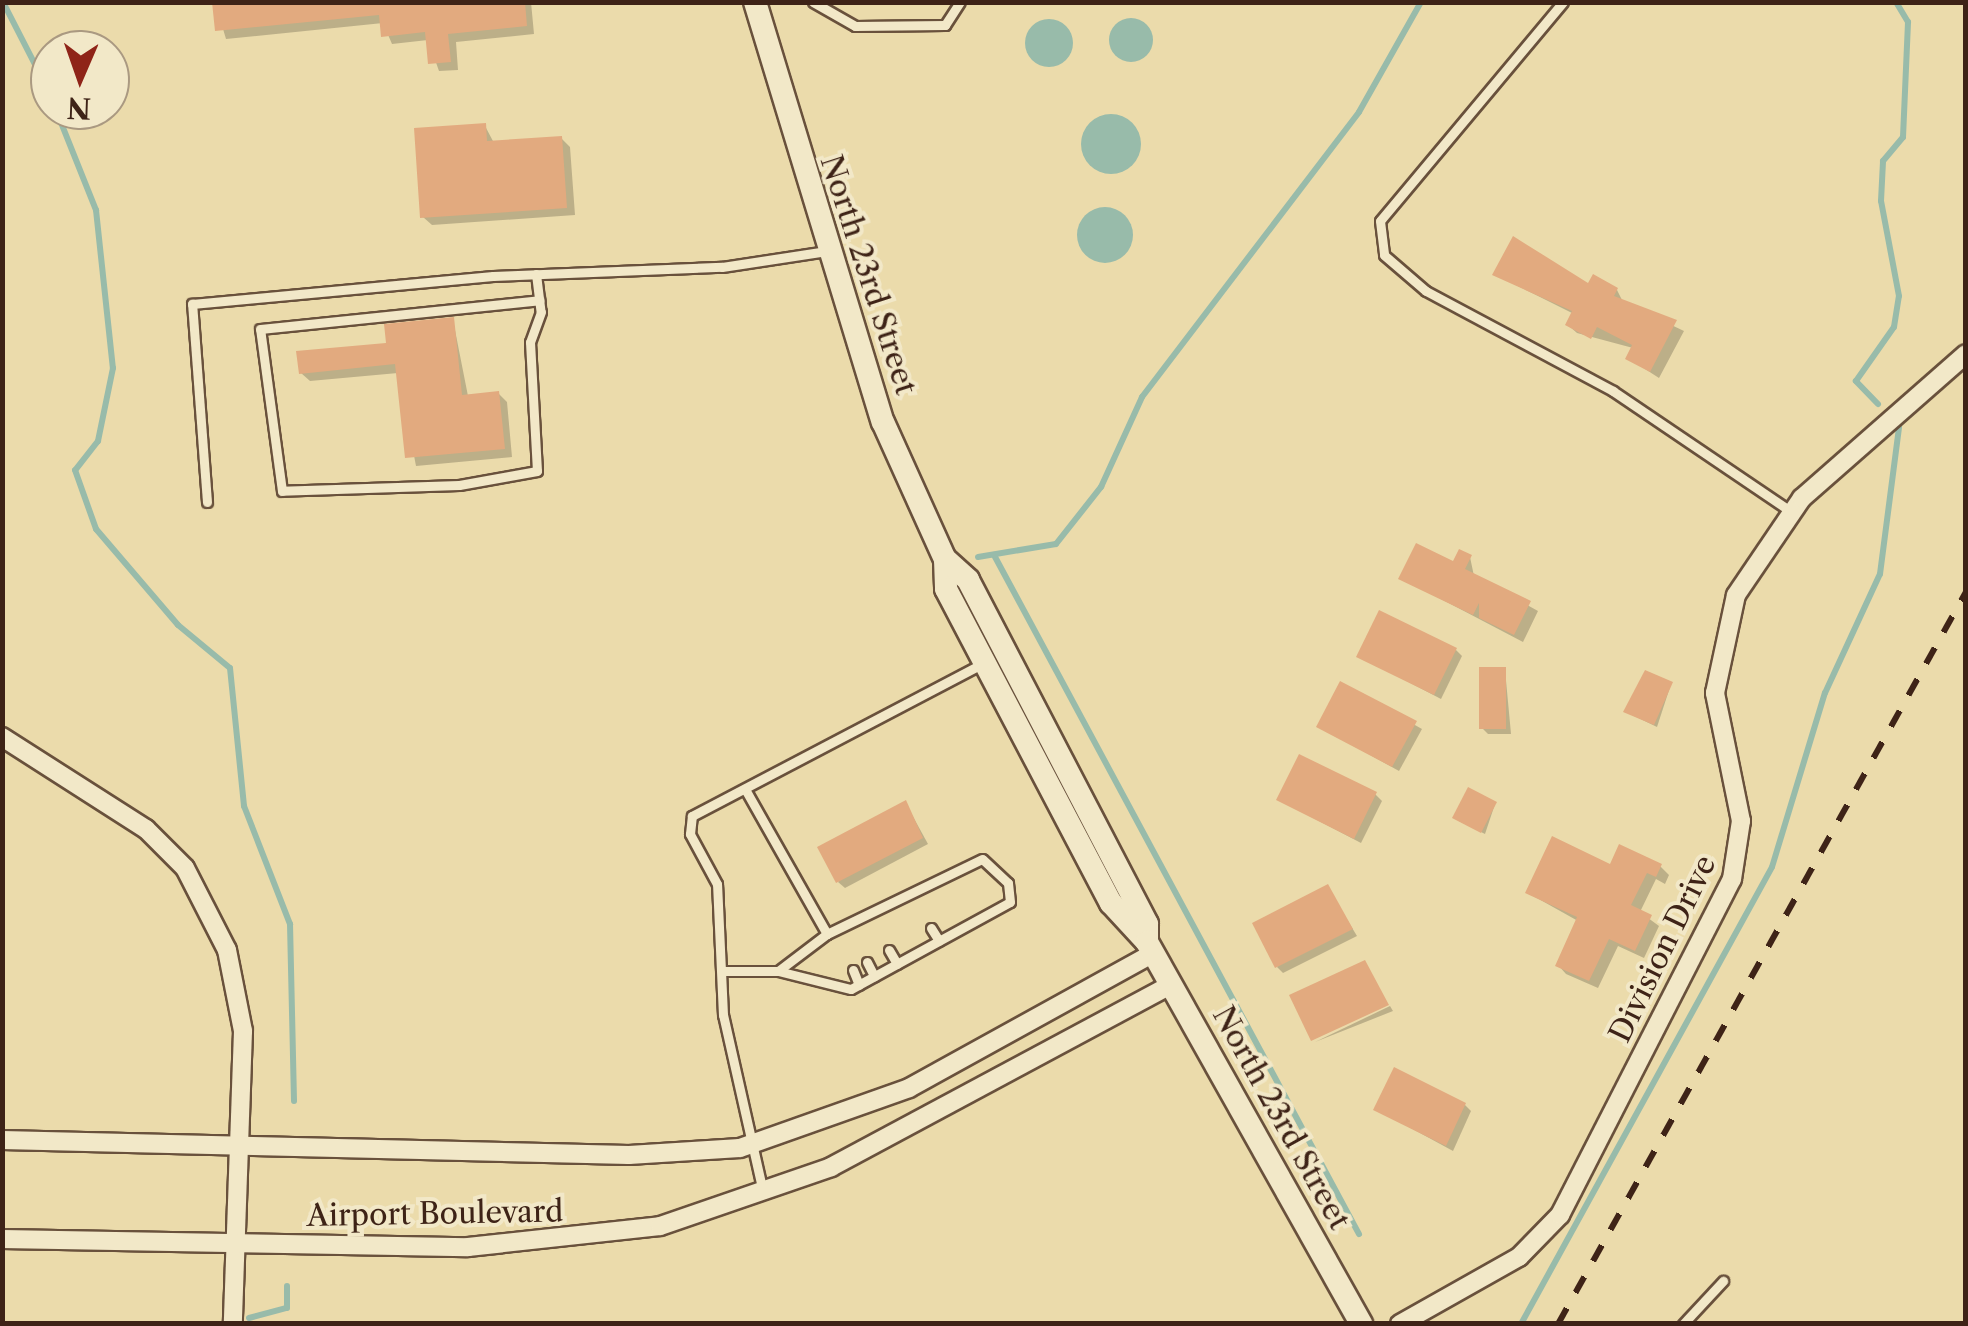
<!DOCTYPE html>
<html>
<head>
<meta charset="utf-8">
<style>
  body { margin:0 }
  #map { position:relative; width:1968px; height:1326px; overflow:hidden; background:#ebdbab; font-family:"Libre Caslon Text",serif }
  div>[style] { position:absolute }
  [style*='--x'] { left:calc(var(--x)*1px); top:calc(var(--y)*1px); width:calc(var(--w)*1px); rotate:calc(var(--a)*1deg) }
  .water>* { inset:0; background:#98bbaa }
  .round { border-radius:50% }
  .shadow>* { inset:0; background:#0003 }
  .stream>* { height:6px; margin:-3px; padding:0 3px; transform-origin:3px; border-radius:3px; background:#98bbaa }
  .building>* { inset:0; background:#e2aa7f }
  .roads { filter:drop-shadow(2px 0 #69513c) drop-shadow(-2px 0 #69513c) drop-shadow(0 2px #69513c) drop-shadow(0 -2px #69513c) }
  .service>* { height:9px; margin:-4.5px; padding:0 4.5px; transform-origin:4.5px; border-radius:4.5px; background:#f2e8c8 }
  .minor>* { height:18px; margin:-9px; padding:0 9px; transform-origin:9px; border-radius:9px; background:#f2e8c8 }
  .secondary>* { height:22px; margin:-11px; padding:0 11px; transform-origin:11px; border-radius:11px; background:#f2e8c8 }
  .rail>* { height:6px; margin-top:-3px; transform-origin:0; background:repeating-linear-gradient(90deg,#3e2317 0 18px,transparent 0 36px) }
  span { translate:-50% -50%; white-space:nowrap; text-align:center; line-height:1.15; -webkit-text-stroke:8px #f2e8c8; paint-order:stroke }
  .street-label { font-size:30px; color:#3e2317 }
  .frame { position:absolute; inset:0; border:5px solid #3e2317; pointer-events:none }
  .north { position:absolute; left:30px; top:30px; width:100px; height:100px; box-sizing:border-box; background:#f2e8c8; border:2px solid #aa9981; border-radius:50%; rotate:182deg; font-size:28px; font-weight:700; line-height:40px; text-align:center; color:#3e2317 }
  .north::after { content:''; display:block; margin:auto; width:35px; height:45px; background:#8f2418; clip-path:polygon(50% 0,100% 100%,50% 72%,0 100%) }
</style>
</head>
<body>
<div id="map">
  <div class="water">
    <div class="round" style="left:1109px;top:18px;width:44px;height:44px"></div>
    <div class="round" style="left:1025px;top:19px;width:48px;height:48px"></div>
    <div class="round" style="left:1081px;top:114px;width:60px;height:60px"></div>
    <div class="round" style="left:1077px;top:207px;width:56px;height:56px"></div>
  </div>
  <div class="shadow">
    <div style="clip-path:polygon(215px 2px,531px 2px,534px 34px,456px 42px,458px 70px,439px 71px,428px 40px,392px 44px,383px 23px,226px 39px)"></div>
    <div style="clip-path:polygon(485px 126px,494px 143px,561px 138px,570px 147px,575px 215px,432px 225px,423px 217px)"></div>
    <div style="clip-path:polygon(1496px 275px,1617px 290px,1623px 302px,1684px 331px,1659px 378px,1628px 358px,1633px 348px,1577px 333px,1568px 325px,1574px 314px)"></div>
    <div style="clip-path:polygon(453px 320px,468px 396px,498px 393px,507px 402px,512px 457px,416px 466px,398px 373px,310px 381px,301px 373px)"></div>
    <div style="clip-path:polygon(1470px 557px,1474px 576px,1538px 611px,1523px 642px,1401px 578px)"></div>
    <div style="clip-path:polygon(1456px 650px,1462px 656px,1441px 699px,1359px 656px)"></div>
    <div style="clip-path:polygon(1505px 670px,1511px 734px,1488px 734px,1482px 728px)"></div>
    <div style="clip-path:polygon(1342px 684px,1422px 729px,1399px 771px,1320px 727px)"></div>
    <div style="clip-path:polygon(1671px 684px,1657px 727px,1626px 712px)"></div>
    <div style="clip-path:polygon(1375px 794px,1382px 801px,1361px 843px,1279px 800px)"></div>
    <div style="clip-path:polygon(906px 804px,928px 844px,845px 888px,838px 882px)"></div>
    <div style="clip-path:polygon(1495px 804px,1485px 834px,1459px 821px)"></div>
    <div style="clip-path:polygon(1660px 866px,1669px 875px,1665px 884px,1656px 879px,1640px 912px,1659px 926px,1644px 958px,1618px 946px,1598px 988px,1566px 974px,1558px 965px,1578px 921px,1528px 893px,1611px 867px)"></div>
    <div style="clip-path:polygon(1328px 888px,1357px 936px,1283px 973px,1277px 967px)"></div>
    <div style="clip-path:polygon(1390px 1006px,1393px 1011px,1315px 1042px)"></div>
    <div style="clip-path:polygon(1465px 1105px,1471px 1111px,1453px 1151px,1376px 1109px)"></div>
  </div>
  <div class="stream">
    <div style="--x:3;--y:2;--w:103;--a:62.9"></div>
    <div style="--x:56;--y:110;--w:108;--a:68.2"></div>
    <div style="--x:96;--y:210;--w:159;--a:83.9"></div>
    <div style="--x:113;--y:368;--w:75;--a:101.6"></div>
    <div style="--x:98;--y:441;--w:37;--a:128"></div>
    <div style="--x:75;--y:470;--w:63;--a:70.4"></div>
    <div style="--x:96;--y:529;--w:126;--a:49.5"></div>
    <div style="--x:178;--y:625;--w:67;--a:39.6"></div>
    <div style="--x:230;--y:668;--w:139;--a:84.2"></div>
    <div style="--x:244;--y:806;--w:127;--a:68.7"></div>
    <div style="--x:290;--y:924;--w:177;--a:88.7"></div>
    <div style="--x:1878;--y:404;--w:32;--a:-134"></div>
    <div style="--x:1856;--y:381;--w:66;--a:-54.9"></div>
    <div style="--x:1894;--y:327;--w:31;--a:-81"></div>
    <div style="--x:1899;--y:296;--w:97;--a:-100.7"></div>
    <div style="--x:1881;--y:201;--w:40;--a:-87.1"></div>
    <div style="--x:1883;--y:161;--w:31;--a:-50"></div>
    <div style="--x:1903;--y:137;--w:115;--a:-87.5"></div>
    <div style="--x:1908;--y:22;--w:23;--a:-121"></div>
    <div style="--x:994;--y:555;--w:771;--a:61.74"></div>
    <div style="--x:978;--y:557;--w:79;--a:-9.5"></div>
    <div style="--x:1056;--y:544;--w:73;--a:-51.7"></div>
    <div style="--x:1101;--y:487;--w:99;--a:-65.5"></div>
    <div style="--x:1142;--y:397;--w:358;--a:-52.7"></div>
    <div style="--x:1359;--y:112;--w:126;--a:-60.6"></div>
    <div style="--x:249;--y:1318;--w:39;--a:-15"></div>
    <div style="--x:287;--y:1308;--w:22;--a:-90"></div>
    <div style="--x:1521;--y:1324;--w:521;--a:-61.22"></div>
    <div style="--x:1772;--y:867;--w:182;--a:-73.1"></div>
    <div style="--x:1825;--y:693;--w:131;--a:-65.2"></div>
    <div style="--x:1880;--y:574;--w:148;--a:-82.6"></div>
  </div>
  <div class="building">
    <div style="clip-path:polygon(212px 2px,525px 2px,527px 26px,448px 34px,451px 62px,428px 64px,425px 32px,381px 37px,379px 15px,215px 31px)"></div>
    <div style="clip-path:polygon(486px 123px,487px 141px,562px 136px,567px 208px,420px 218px,414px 128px)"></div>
    <div style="clip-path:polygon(1513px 236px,1588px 283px,1593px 274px,1618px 288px,1614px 296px,1677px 320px,1650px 372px,1625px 359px,1632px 345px,1597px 327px,1591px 339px,1565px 325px,1572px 311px,1492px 275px)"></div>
    <div style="clip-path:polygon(454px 317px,462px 395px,499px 391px,505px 449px,405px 458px,395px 364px,299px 374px,296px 351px,386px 343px,384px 324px)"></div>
    <div style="clip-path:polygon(1416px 543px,1453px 561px,1459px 549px,1472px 555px,1465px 569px,1531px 601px,1514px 635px,1479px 618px,1479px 603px,1473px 615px,1398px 579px)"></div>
    <div style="clip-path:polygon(1379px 610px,1457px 648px,1434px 695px,1356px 657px)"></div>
    <div style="clip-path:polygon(1479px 667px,1506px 667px,1506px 729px,1479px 729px)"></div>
    <div style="clip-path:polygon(1645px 670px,1673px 682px,1654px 725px,1623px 712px)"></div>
    <div style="clip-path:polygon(1340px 681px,1417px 721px,1392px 767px,1316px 727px)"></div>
    <div style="clip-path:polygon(1299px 754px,1377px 792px,1354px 839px,1276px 800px)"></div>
    <div style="clip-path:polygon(1468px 787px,1497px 802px,1481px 833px,1452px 818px)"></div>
    <div style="clip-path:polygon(906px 800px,923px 838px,836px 883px,817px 847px)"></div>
    <div style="clip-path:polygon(1552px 836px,1610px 864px,1619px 844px,1662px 864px,1656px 877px,1647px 873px,1631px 905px,1652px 915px,1635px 951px,1609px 939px,1589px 981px,1555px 966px,1577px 917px,1525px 893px)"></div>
    <div style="clip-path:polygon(1328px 884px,1353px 929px,1275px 968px,1252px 923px)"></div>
    <div style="clip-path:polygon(1365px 960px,1389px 1005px,1311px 1041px,1289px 995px)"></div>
    <div style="clip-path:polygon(1394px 1067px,1466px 1103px,1446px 1146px,1373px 1110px)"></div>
  </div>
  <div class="roads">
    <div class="service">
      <div style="--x:813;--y:2;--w:48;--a:29.7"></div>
      <div style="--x:855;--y:26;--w:90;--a:-0.6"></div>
      <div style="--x:945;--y:25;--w:27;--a:-57"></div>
      <div style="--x:1563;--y:2;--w:285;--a:129.9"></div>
      <div style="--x:1380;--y:221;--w:34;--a:83"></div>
      <div style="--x:1384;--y:255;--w:55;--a:40.6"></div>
      <div style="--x:1426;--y:291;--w:212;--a:28.1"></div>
      <div style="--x:1613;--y:391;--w:214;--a:34.1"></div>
      <div style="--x:536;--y:274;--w:38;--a:83"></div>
      <div style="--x:541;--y:312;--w:32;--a:110"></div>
      <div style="--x:530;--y:342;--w:129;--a:86.9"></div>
      <div style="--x:537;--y:471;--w:79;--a:169.8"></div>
      <div style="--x:459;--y:485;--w:177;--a:178.1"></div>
      <div style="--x:282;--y:491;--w:163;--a:-97.7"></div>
      <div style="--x:260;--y:329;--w:281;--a:-5.9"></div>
      <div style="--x:207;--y:502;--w:199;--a:-94.3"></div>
      <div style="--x:192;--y:304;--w:302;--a:-5.3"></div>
      <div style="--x:493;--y:276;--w:229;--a:-2.3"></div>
      <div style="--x:722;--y:267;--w:106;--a:-8.7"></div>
      <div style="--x:931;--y:928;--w:15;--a:58"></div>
      <div style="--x:889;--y:950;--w:16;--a:60"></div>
      <div style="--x:867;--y:962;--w:16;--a:63"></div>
      <div style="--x:853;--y:970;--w:16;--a:68"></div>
      <div style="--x:725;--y:971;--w:53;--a:0"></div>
      <div style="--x:778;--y:971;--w:61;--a:-37.1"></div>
      <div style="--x:827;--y:934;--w:167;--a:-119.5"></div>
      <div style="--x:778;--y:971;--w:75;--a:13.9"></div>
      <div style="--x:851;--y:989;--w:181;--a:-28.7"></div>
      <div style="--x:1010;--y:902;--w:19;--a:-96"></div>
      <div style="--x:1008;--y:883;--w:35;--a:-137"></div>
      <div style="--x:982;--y:859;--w:172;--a:154.2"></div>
      <div style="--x:763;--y:1192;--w:181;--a:-102.7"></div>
      <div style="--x:723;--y:1015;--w:131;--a:-92.6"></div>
      <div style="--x:717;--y:884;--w:57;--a:-118.4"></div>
      <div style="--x:690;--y:834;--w:18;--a:-84"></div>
      <div style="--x:692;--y:816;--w:327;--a:-27.7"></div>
      <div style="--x:1683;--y:1324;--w:59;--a:-47.1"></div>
    </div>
    <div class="minor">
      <div style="--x:2;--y:737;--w:171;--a:32.6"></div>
      <div style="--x:146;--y:829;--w:55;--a:45"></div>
      <div style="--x:185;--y:868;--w:92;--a:62.9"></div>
      <div style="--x:227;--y:950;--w:83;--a:78.8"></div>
      <div style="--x:243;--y:1031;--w:293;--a:92"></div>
      <div style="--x:2;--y:1140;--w:627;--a:1.37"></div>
      <div style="--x:629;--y:1155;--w:111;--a:-3.6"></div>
      <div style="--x:740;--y:1148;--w:179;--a:-19.5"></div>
      <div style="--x:909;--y:1088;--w:280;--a:-28.9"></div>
      <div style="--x:2;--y:1239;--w:466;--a:1"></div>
      <div style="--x:468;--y:1247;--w:193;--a:-6.2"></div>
      <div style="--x:660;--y:1226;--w:181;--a:-19"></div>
      <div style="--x:831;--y:1167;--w:387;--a:-28.2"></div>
      <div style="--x:1400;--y:1324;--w:137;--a:-29.4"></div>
      <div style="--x:1519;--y:1257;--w:59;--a:-45.7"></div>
      <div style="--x:1560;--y:1215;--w:377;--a:-62.9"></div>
      <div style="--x:1732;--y:879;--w:59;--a:-81.2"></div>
      <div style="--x:1741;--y:821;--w:131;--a:-101.5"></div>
      <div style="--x:1715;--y:693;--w:100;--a:-77.9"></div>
      <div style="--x:1736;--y:595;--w:117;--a:-55.8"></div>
      <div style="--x:1802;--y:498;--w:218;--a:-41.3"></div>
    </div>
    <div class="secondary">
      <div style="--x:755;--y:2;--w:439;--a:73.1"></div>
      <div style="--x:883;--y:422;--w:150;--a:65.7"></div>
      <div style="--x:945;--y:559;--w:30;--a:88"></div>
      <div style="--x:946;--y:589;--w:355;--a:62.3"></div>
      <div style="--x:1111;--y:903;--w:53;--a:47.3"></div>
      <div style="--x:945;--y:559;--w:31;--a:42"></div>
      <div style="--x:968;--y:580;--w:388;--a:62.5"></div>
      <div style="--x:1147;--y:924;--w:18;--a:90"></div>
      <div style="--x:1147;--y:942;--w:438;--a:60.7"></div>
    </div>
  </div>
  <div class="rail">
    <div style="--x:1558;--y:1324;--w:838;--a:-60.87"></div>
  </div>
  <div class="street-label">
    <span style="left:868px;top:275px;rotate:72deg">North 23rd Street</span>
    <span style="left:1663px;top:949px;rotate:-64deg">Division Drive</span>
    <span style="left:1281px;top:1118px;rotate:61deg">North 23rd Street</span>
    <span style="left:435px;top:1214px;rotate:-1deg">Airport Boulevard</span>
  </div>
  <div class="frame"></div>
  <div class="north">N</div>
</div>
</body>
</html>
